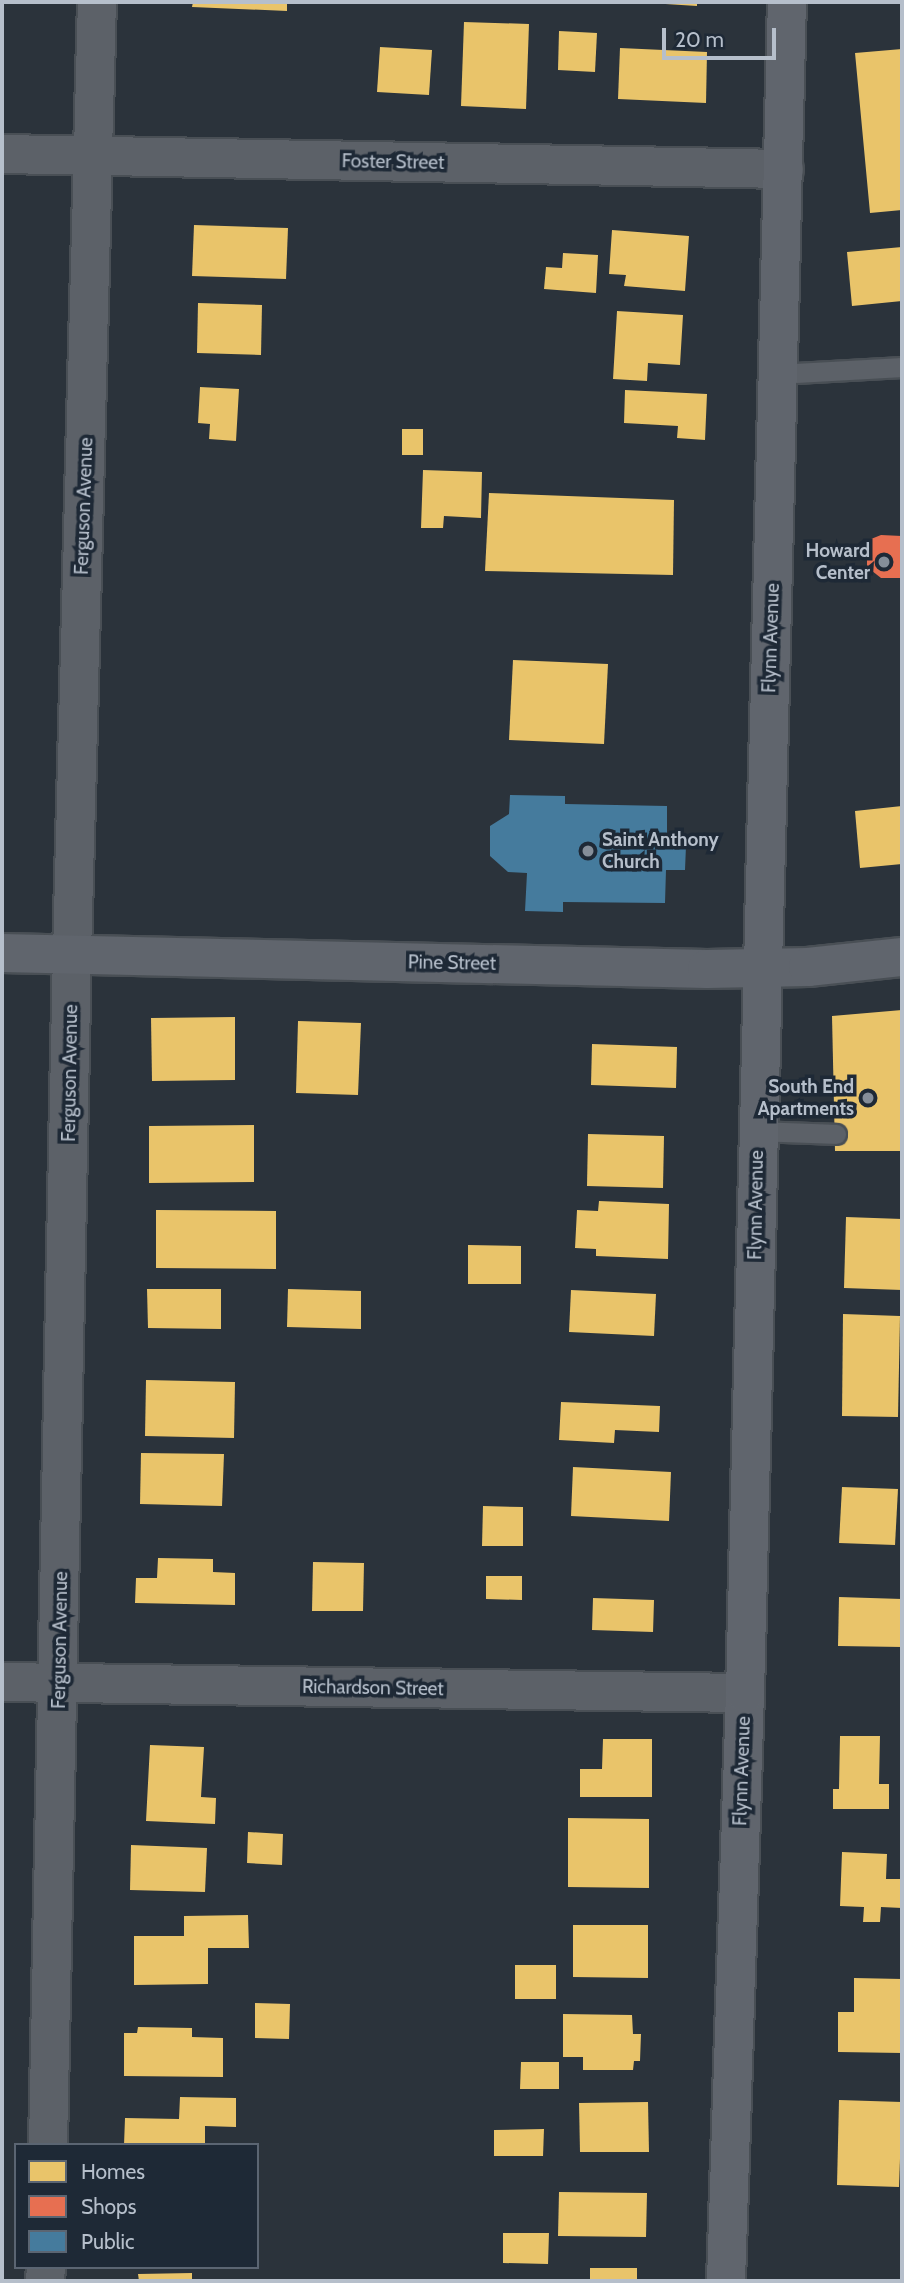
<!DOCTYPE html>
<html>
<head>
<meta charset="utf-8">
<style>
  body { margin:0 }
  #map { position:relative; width:904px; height:2283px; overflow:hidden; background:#2b333b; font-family:Cabin,sans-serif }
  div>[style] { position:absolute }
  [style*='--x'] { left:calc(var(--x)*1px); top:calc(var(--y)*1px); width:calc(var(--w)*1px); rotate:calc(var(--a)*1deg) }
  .homes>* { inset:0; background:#e9c46a }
  .shops>* { inset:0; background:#e76f51 }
  .public>* { inset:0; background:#457b9d }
  .roads { filter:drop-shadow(2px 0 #494f55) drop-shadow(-2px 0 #494f55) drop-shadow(0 2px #494f55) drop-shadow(0 -2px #494f55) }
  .lane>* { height:19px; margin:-9.5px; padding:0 9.5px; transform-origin:9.5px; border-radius:9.5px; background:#5c6168 }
  .street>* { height:38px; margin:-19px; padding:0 19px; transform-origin:19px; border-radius:19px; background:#5c6168 }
  .secondary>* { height:38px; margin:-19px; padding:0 19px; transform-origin:19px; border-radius:19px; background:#60656d }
  .dots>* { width:19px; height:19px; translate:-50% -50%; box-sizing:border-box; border:4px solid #1e2936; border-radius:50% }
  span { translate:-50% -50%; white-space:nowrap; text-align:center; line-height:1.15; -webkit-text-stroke:7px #1e2936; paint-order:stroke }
  .street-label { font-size:19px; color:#b6bfcb }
  .poi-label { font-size:19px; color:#b6bfcb; font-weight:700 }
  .right { translate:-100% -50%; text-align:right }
  .left { translate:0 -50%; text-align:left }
  .frame { position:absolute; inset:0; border:4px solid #b6bfcb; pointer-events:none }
  .legend { position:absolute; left:14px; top:2143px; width:245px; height:126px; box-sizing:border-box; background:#1e2936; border:2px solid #5b6572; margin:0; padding:9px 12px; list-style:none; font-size:21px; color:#b6bfcb }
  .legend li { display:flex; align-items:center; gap:14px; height:35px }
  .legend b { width:35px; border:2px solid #5b6572 }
  .scale { position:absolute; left:662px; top:28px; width:114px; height:32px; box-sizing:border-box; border:4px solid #b6bfcb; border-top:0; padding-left:9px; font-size:21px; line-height:24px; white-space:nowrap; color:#b6bfcb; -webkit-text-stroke:5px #1e2936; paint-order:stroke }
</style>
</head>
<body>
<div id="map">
  <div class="homes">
    <div style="clip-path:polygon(193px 2px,287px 2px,287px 11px,192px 7px)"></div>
    <div style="clip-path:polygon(634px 2px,697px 2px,697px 6px)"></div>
    <div style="clip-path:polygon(464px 22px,529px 24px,526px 109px,461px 106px)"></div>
    <div style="clip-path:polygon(559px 31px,597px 33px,595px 72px,558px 70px)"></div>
    <div style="clip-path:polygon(380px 47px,432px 50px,429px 95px,377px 92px)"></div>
    <div style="clip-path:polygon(620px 48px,707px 52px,706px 103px,618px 99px)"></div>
    <div style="clip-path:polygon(902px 49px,902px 210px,870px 213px,855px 53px)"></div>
    <div style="clip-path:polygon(194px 225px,288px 228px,286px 279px,192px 276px)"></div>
    <div style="clip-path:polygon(612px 230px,689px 236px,685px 291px,624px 286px,626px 275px,609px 274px)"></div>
    <div style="clip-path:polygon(902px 247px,902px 301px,852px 306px,847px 252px)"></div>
    <div style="clip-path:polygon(563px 253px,598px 255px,596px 293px,544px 289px,546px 267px,562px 268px)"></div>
    <div style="clip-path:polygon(198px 303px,262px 305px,261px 355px,197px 353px)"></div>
    <div style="clip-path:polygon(617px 311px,683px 315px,680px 365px,648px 363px,647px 381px,613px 379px)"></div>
    <div style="clip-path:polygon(200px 387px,239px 389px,236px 441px,209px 439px,210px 424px,198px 423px)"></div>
    <div style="clip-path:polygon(625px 390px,707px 394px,705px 440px,677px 438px,678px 426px,624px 423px)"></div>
    <div style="clip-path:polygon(402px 429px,423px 429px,423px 455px,402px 455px)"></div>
    <div style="clip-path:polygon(423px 470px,482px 472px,481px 518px,444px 516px,443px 528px,421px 528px)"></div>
    <div style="clip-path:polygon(489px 493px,674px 500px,673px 575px,485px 571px)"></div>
    <div style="clip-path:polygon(513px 660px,608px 664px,604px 744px,509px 740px)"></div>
    <div style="clip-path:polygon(902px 806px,902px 864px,860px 868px,855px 811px)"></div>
    <div style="clip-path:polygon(902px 1010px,902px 1151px,835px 1151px,832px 1016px)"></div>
    <div style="clip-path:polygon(235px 1017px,235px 1080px,152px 1081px,151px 1018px)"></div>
    <div style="clip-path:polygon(298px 1021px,361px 1023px,358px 1095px,296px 1093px)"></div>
    <div style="clip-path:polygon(592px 1044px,677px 1047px,676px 1088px,591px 1085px)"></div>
    <div style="clip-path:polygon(254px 1125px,254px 1182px,149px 1183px,149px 1126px)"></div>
    <div style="clip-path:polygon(588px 1134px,664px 1136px,663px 1188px,587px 1186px)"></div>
    <div style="clip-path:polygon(599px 1201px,669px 1204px,668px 1259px,596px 1256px,596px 1249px,575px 1248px,577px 1210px,598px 1211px)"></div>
    <div style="clip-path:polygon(156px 1210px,276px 1211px,276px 1269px,156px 1268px)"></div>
    <div style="clip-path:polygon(846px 1217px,902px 1219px,902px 1290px,844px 1288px)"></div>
    <div style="clip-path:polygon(468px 1245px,521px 1246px,521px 1284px,468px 1284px)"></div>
    <div style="clip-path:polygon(147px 1289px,221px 1289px,221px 1329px,148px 1328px)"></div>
    <div style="clip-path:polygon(288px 1289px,361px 1291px,361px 1329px,287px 1327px)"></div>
    <div style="clip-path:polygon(571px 1290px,656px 1294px,654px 1336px,569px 1332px)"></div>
    <div style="clip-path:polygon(843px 1314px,900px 1316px,898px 1417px,842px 1416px)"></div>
    <div style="clip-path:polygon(146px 1380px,235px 1382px,234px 1438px,145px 1436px)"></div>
    <div style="clip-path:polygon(561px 1402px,660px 1406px,659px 1432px,615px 1430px,614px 1443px,559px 1440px)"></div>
    <div style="clip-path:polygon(141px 1453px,224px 1454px,222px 1506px,140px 1504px)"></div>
    <div style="clip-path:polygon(573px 1467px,671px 1472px,669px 1521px,571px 1516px)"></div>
    <div style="clip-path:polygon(842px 1487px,898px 1489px,895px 1545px,839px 1543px)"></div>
    <div style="clip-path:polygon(483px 1506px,523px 1507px,523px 1546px,482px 1546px)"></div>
    <div style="clip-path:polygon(158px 1558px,213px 1559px,213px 1572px,235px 1573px,235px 1605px,135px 1603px,136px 1578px,157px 1578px)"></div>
    <div style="clip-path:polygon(313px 1562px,364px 1563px,363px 1611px,312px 1611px)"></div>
    <div style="clip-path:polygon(486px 1576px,522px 1576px,522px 1600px,486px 1599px)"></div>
    <div style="clip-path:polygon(839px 1597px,902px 1599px,902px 1647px,838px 1646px)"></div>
    <div style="clip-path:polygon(593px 1598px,654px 1600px,653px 1632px,592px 1630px)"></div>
    <div style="clip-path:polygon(840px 1736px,880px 1736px,879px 1784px,889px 1784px,889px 1809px,833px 1809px,833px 1789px,839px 1789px)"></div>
    <div style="clip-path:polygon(603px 1739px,652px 1739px,652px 1797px,580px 1797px,580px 1769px,602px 1769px)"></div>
    <div style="clip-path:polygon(150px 1745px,204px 1747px,201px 1797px,216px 1798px,215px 1824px,146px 1821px)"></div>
    <div style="clip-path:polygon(568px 1818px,649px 1819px,649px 1888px,568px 1887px)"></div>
    <div style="clip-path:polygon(248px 1832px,283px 1834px,282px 1865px,247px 1863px)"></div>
    <div style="clip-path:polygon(131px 1845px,207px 1848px,205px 1892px,130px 1890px)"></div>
    <div style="clip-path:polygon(842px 1852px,887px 1854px,886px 1879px,902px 1879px,902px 1908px,881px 1907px,880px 1922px,863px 1922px,864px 1907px,840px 1906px)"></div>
    <div style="clip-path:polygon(248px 1915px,249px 1948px,208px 1948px,208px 1984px,134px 1985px,134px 1936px,184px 1936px,184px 1916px)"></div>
    <div style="clip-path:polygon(573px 1925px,648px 1925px,648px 1978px,573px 1977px)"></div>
    <div style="clip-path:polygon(515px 1965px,556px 1965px,556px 1999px,515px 1999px)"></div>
    <div style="clip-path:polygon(854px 1978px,902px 1979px,902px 2053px,838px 2052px,838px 2012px,854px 2012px)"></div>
    <div style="clip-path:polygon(255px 2003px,290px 2004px,289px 2039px,255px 2038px)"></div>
    <div style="clip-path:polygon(563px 2014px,632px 2015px,633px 2034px,641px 2034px,640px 2061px,634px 2061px,633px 2070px,583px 2070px,583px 2057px,563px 2057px)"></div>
    <div style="clip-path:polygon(138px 2027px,192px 2028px,192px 2037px,223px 2038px,223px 2077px,124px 2076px,124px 2033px,137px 2033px)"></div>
    <div style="clip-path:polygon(521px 2062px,559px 2062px,559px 2089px,520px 2089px)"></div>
    <div style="clip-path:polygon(180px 2097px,236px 2098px,236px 2127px,205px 2126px,205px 2145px,124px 2145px,125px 2118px,179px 2119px)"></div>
    <div style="clip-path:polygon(839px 2100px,902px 2102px,899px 2187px,837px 2185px)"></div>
    <div style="clip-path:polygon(648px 2102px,649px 2152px,580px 2152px,579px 2103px)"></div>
    <div style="clip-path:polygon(544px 2129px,543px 2156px,494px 2156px,494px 2130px)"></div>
    <div style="clip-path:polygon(559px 2192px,647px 2193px,646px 2237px,558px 2236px)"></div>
    <div style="clip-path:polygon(503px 2233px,549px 2233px,548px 2264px,503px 2263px)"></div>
    <div style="clip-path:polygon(590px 2268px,637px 2268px,637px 2281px,590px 2281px)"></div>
    <div style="clip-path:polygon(192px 2273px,192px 2281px,139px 2281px,138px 2274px)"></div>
  </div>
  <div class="shops">
    <div style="clip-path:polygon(881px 535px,902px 536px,902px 578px,881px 578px,867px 567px,867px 548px,871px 539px)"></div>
  </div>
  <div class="public">
    <div style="clip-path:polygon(510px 795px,565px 796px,565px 804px,667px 806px,667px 846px,686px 846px,685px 870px,666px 870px,665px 903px,563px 902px,563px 912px,525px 911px,527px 873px,508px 872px,490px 856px,490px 826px,509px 814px)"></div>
  </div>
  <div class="roads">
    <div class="lane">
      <div style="--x:778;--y:374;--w:124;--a:-3.2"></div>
      <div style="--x:758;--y:1131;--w:78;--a:2.2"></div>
    </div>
    <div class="street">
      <div style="--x:2;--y:154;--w:782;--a:1.1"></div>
      <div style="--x:2;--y:1682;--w:743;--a:0.85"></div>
      <div style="--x:48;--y:2145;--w:1191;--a:-88.85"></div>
      <div style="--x:72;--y:954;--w:952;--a:-88.5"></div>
      <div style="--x:45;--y:2281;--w:14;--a:-86"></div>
    </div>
    <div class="secondary">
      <div style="--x:2;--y:953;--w:705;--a:1.3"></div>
      <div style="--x:707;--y:969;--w:101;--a:-1.1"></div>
      <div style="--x:808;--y:967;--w:95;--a:-6.1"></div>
      <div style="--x:726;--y:2281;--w:588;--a:-88.15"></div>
      <div style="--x:745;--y:1693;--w:1692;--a:-88.58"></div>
    </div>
  </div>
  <div class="dots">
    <div style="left:884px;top:562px;background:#858e99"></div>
    <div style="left:588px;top:851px;background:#858e99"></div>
    <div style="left:868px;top:1098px;background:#858e99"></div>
  </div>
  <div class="street-label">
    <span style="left:393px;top:162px;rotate:1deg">Foster Street</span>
    <span style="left:84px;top:506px;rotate:-88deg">Ferguson Avenue</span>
    <span style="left:771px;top:638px;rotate:-88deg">Flynn Avenue</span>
    <span style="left:452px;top:963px;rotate:1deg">Pine Street</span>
    <span style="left:70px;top:1073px;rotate:-89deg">Ferguson Avenue</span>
    <span style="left:756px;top:1205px;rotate:-89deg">Flynn Avenue</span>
    <span style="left:60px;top:1640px;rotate:-89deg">Ferguson Avenue</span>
    <span style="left:373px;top:1688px;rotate:1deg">Richardson Street</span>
    <span style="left:742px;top:1771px;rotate:-88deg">Flynn Avenue</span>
  </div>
  <div class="poi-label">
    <span class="right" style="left:870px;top:562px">Howard<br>Center</span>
    <span class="left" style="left:602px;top:851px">Saint Anthony<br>Church</span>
    <span class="right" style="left:854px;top:1098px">South End<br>Apartments</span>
  </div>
  <div class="frame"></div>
  <ul class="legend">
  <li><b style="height:19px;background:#e9c46a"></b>Homes</li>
  <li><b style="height:19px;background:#e76f51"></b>Shops</li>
  <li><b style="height:19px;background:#457b9d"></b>Public</li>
  </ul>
  <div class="scale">20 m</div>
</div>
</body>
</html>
